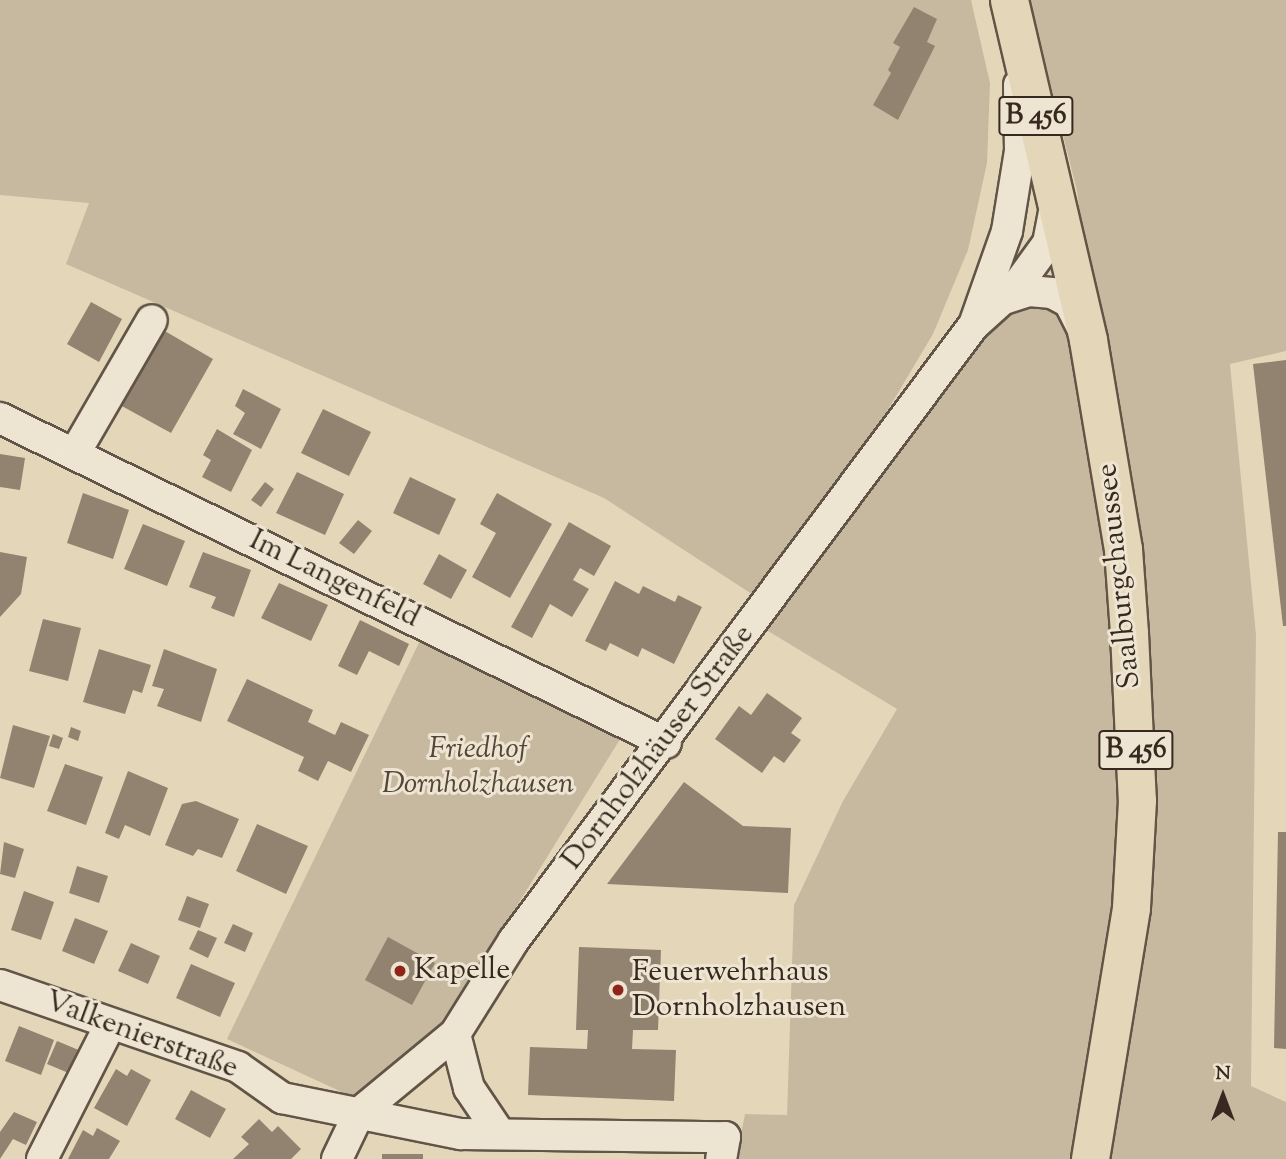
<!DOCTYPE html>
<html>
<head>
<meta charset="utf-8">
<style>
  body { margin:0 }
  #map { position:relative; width:1286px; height:1159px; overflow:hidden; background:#e4d7b9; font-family:"Sorts Mill Goudy",serif }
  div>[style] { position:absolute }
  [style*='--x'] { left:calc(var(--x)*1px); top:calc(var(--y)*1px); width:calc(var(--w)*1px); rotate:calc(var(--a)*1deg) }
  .green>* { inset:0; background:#c7b99f }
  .building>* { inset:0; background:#91836f }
  .roads { filter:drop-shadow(2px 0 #625446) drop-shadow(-2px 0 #625446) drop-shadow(0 2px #625446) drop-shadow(0 -2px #625446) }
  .minor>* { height:30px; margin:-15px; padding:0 15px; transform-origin:15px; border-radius:15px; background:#ede5d2 }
  .major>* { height:37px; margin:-18.5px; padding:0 18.5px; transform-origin:18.5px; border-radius:18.5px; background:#e4d7b9 }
  .dots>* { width:19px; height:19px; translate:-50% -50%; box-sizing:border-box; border:4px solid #ede5d2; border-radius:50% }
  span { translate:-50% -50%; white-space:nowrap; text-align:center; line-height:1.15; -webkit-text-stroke:6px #ede5d2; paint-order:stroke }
  .shield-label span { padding:2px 5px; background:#ede5d2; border:2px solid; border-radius:5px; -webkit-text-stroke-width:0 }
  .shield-label { font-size:28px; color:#37291f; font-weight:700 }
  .street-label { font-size:30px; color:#37291f }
  .park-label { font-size:30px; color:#544639; font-style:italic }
  .poi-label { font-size:30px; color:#37291f }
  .left { translate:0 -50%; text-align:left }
  .north { position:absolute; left:1188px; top:1061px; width:70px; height:70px; -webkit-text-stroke:5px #ede5d2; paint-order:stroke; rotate:0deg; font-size:19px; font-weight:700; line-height:28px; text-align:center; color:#37291f }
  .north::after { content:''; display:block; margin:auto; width:24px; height:32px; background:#37291f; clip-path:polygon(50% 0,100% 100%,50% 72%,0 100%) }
</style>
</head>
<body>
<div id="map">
  <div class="green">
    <div style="clip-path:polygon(0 0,971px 0,990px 83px,987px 163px,968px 250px,933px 334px,877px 428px,761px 600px,604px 498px,66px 264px,89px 203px,0 195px)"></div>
    <div style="clip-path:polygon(1029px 0,1286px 0,1286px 351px,1230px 364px,1256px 635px,1251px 1086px,1286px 1102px,1286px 1159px,1104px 1159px,1136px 1003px,1154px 790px,1077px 191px)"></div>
    <div style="clip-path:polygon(1035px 305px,1057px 314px,1072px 329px,1097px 473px,1115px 634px,1121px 796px,1102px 1005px,1071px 1159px,736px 1159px,745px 1114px,787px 1115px,794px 905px,843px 801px,897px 709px,763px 628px,985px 331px,1011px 312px)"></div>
    <div style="clip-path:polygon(430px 620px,630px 723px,439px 1032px,359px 1100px,227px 1039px)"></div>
  </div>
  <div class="building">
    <div style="clip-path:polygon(914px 7px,937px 19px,927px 42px,935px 46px,898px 120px,873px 105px,891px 73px,888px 70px,900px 47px,893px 43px)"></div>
    <div style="clip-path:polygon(91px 302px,122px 319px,99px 362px,67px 344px)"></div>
    <div style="clip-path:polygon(163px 330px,213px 359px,171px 433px,120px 405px)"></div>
    <div style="clip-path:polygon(1286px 360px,1286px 626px,1283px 626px,1253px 364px)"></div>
    <div style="clip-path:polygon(243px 389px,281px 409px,261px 449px,233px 434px,245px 413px,235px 406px)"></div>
    <div style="clip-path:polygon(323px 409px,371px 432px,349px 476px,301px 453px)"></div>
    <div style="clip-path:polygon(217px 429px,252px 450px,231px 492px,202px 477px,211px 460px,203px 455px)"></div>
    <div style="clip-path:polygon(0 454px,25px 458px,20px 490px,0 487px)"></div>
    <div style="clip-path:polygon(297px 472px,344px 494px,325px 535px,276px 513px)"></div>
    <div style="clip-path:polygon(410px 477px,456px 499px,439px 535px,393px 513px)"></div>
    <div style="clip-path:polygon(265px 482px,274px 489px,261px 507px,251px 500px)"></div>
    <div style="clip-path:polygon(83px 493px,129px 510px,113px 559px,67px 543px)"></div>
    <div style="clip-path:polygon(497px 493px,552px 524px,510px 598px,472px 577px,496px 533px,480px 524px)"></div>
    <div style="clip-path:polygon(358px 520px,372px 531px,354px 554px,339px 543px)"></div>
    <div style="clip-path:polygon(569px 522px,611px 546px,594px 576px,580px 568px,573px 580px,589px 589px,572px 617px,550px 604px,532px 638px,511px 627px)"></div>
    <div style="clip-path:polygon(143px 524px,185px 541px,167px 586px,124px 569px)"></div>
    <div style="clip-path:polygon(0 552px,27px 557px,21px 594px,0 617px)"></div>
    <div style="clip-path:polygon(203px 552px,251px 570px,234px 617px,211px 608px,216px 597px,189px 587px)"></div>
    <div style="clip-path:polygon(439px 554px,467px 570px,451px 599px,423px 584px)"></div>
    <div style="clip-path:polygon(615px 581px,639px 594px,643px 586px,675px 602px,678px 595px,702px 607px,674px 664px,642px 648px,638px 657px,610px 643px,606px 651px,585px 641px)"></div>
    <div style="clip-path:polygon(279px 583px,328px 605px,311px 641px,261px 618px)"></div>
    <div style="clip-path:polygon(43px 619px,81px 628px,68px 681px,29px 671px)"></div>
    <div style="clip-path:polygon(360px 620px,409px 644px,399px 666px,369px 651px,357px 675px,338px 666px)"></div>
    <div style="clip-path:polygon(99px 649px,151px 665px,142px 693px,133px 690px,125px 714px,83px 702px)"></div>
    <div style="clip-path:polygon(164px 649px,217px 669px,201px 722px,157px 706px,164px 689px,152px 686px)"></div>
    <div style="clip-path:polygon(247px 679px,313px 710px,308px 722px,335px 735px,341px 722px,369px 735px,351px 772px,328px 761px,318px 781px,298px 771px,304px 757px,227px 721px)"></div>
    <div style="clip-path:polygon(767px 693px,802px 718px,791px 733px,801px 740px,784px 763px,774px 756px,762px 773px,715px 739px,739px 706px,751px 715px)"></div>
    <div style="clip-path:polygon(13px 725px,50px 736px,34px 788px,0 778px)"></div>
    <div style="clip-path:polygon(71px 727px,81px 731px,78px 741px,68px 737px)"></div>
    <div style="clip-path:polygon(53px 734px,63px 738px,59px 749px,49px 746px)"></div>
    <div style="clip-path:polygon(65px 764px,103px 777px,86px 825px,47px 811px)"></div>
    <div style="clip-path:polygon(128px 771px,168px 788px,150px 836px,125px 825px,119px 839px,105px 833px)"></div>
    <div style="clip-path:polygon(684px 782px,743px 826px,791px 828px,788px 893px,607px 884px)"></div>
    <div style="clip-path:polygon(196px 801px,239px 819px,222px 858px,198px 849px,193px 856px,165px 845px,182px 804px)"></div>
    <div style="clip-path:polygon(257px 824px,308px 846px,286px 894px,236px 871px)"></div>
    <div style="clip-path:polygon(1278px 832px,1286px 832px,1286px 1049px,1274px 1048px)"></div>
    <div style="clip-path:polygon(4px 842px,24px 849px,15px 878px,0 874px)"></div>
    <div style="clip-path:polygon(77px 866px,108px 876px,99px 903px,69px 893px)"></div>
    <div style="clip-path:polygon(24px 891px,54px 902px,41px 940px,11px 930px)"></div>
    <div style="clip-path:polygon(187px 896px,209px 904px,200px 928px,178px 920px)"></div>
    <div style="clip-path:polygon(75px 918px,108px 931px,94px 964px,62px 951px)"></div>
    <div style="clip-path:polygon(233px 924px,253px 933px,245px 952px,224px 943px)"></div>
    <div style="clip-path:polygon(198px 930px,217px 938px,208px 958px,189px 949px)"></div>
    <div style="clip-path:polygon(388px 937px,435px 963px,412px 1005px,365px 980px)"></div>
    <div style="clip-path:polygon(131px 943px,160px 956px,148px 984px,118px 971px)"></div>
    <div style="clip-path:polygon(579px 947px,661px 950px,658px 1030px,633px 1030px,632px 1049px,676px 1050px,674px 1101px,528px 1095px,530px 1047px,587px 1049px,588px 1030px,576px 1030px)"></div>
    <div style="clip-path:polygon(191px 964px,235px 983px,220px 1017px,176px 998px)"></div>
    <div style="clip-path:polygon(19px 1026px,54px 1040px,41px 1075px,5px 1061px)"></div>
    <div style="clip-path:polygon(57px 1041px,81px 1051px,71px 1074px,47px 1064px)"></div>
    <div style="clip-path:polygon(116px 1069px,127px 1076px,131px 1069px,151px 1080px,127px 1126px,94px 1108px)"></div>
    <div style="clip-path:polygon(191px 1090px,226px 1109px,210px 1138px,175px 1119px)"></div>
    <div style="clip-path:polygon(14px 1112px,37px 1122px,26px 1145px,13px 1139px,0 1159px,0 1132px)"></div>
    <div style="clip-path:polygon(259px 1119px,272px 1132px,278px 1126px,301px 1149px,291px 1159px,233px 1159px,249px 1144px,241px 1137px)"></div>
    <div style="clip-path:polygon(97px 1128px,120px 1141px,109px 1159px,68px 1159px,83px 1130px,93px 1136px)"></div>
    <div style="clip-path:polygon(382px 1154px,423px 1154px,423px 1159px,382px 1159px)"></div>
  </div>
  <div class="roads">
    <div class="minor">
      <div style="--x:1004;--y:299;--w:26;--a:-18"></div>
      <div style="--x:1029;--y:291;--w:23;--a:5"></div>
      <div style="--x:1052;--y:293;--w:19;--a:28"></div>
      <div style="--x:1069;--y:302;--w:29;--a:63"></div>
      <div style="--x:975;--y:322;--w:96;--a:-70.6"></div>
      <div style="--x:1007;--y:231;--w:81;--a:-80.8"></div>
      <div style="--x:1020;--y:151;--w:66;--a:-90.9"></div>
      <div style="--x:0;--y:418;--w:741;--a:26.01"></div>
      <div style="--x:76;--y:451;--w:151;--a:-59.9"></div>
      <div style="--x:0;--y:985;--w:252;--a:19"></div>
      <div style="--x:238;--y:1067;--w:54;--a:35.2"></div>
      <div style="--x:282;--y:1098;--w:183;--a:11.4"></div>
      <div style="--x:461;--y:1134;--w:264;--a:0.7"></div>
      <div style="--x:725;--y:1137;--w:22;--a:100"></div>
      <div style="--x:455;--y:1034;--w:56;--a:75.5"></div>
      <div style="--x:469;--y:1088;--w:55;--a:56"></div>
      <div style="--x:42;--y:1159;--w:148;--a:-63.1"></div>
      <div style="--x:337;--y:1159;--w:51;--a:-64.4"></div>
      <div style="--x:359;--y:1113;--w:124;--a:-39.5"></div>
      <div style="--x:455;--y:1034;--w:111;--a:-57.9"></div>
      <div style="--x:514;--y:940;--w:767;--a:-53.22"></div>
      <div style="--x:973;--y:326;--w:58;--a:-42.2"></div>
      <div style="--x:1016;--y:287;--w:54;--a:-54"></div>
      <div style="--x:1048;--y:243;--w:38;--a:-79"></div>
    </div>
    <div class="major">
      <div style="--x:1009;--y:0;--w:349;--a:76.9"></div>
      <div style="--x:1088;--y:340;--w:212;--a:80.5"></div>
      <div style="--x:1123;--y:549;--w:84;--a:85.9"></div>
      <div style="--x:1129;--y:633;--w:167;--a:87.3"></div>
      <div style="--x:1137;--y:800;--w:108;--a:93.2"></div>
      <div style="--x:1131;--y:908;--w:254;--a:99.3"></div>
    </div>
  </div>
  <div class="dots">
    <div style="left:400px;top:971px;background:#8f2418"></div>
    <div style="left:618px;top:990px;background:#8f2418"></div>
  </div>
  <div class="shield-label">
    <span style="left:1036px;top:116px">B 456</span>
    <span style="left:1136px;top:750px">B 456</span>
  </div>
  <div class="street-label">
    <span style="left:1120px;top:576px;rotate:-96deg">Saalburgchaussee</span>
    <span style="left:334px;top:580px;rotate:26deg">Im Langenfeld</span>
    <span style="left:659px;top:748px;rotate:-53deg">Dornholzhäuser Straße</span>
    <span style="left:141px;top:1036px;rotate:20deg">Valkenierstraße</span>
  </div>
  <div class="park-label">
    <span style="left:478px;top:767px">Friedhof<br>Dornholzhausen</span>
  </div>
  <div class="poi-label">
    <span class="left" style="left:414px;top:971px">Kapelle</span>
    <span class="left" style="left:632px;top:990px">Feuerwehrhaus<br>Dornholzhausen</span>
  </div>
  <div class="north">N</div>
</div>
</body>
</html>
